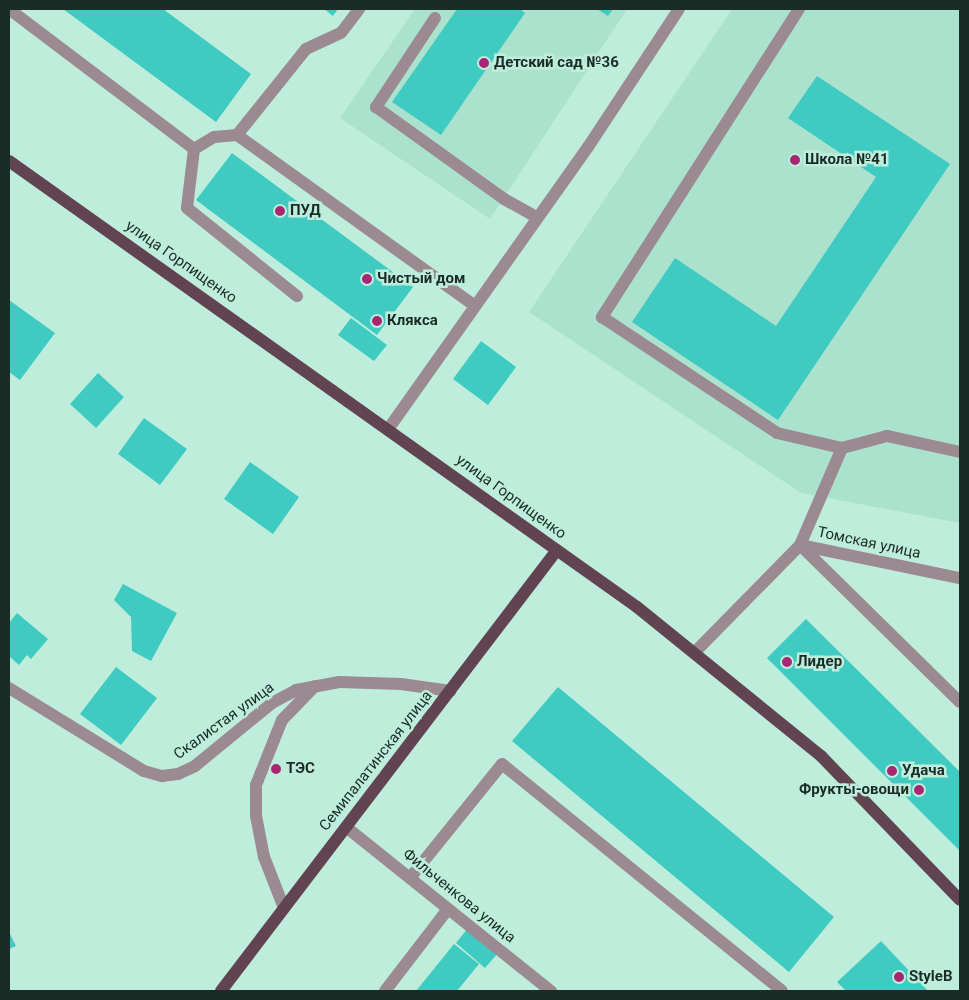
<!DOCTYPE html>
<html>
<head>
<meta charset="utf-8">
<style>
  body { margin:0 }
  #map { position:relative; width:969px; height:1000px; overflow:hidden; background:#beeedb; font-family:Roboto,sans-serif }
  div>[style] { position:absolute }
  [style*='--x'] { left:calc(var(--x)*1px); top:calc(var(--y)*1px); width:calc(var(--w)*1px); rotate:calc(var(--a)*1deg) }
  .built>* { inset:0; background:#aae2cd }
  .building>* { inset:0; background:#3fcbc2 }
  .minor>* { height:12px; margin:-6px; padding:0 6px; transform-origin:6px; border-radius:6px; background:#9c8a92 }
  .major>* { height:12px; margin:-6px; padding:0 6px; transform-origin:6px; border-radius:6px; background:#624352 }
  .dots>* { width:14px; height:14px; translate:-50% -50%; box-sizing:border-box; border:2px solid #beeedb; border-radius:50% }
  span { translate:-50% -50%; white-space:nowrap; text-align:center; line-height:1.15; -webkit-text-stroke:5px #beeedb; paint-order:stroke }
  .poi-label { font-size:15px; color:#192c25; font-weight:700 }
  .left { translate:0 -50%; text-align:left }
  .right { translate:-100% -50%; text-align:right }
  .street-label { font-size:15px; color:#192c25 }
  .frame { position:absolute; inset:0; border:10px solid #192c25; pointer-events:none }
</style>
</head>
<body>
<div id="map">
  <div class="built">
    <div style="clip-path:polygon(415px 9px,627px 9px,490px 219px,340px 118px)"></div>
    <div style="clip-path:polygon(732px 9px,960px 9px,960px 523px,801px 493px,529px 312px)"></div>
  </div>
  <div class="building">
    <div style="clip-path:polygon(63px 9px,163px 9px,251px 74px,216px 122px)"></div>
    <div style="clip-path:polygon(324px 9px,338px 9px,333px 16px)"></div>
    <div style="clip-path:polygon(457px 9px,520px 9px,525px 13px,441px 135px,392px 102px)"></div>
    <div style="clip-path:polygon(597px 9px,613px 9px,608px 16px)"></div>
    <div style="clip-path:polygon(817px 76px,950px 164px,778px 420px,632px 322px,675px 258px,776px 326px,876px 177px,788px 118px)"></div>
    <div style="clip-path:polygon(232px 153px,413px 287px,377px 335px,196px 200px)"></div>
    <div style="clip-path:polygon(9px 300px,55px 333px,20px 380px,9px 372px)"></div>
    <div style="clip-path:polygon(351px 318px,387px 345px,374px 361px,338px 335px)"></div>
    <div style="clip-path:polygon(481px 341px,516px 367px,488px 405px,453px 379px)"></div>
    <div style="clip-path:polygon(98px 373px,124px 397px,96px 428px,70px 404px)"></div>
    <div style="clip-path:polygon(144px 418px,187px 449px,160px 485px,118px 454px)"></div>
    <div style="clip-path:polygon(250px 462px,299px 497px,273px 534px,224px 499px)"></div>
    <div style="clip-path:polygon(123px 584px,177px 613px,151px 661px,132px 651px,131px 617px,114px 600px)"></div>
    <div style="clip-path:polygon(17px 613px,48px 639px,31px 659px,27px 655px,19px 665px,9px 656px,9px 623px)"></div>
    <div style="clip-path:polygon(806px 619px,960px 772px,960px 851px,767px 658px)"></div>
    <div style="clip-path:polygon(116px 667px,157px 698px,121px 745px,80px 714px)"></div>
    <div style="clip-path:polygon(558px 687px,834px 917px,789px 972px,512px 741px)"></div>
    <div style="clip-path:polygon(468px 928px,498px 953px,485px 968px,456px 943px)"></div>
    <div style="clip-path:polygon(9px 932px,16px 946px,9px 949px)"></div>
    <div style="clip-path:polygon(881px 941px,928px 991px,846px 991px,837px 982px)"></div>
    <div style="clip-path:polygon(454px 944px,479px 964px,457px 991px,416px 991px)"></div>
  </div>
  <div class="minor">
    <div style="--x:9;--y:9;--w:232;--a:37.1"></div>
    <div style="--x:194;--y:149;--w:23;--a:-31"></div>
    <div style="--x:214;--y:137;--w:23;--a:-5"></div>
    <div style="--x:237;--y:135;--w:293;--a:35.7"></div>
    <div style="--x:799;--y:9;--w:366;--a:122.6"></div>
    <div style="--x:602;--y:317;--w:210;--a:33.5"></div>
    <div style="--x:777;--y:433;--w:67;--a:13"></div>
    <div style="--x:435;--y:18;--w:107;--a:123.5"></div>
    <div style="--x:376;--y:107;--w:158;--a:35.7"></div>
    <div style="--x:504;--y:199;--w:38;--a:29"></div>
    <div style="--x:237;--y:135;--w:110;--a:-51.3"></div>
    <div style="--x:306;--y:49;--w:38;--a:-25"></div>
    <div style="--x:341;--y:33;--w:30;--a:-53"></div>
    <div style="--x:194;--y:149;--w:59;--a:96.8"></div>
    <div style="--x:187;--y:208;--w:141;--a:38.7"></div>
    <div style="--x:389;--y:428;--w:344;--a:-54.7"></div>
    <div style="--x:588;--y:147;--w:165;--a:-56.6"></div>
    <div style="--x:960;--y:452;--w:75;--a:-167.6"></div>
    <div style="--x:887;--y:436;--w:47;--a:165.1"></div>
    <div style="--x:842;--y:448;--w:106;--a:113.4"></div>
    <div style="--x:800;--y:545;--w:224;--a:44.5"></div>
    <div style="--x:695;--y:652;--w:150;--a:-45.5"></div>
    <div style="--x:800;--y:545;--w:163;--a:11.7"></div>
    <div style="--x:9;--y:688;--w:158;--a:31.6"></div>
    <div style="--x:144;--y:771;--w:19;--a:16"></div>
    <div style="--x:162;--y:776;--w:16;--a:-7"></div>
    <div style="--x:178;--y:774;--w:19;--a:-25"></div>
    <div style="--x:195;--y:766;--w:99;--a:-39.3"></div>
    <div style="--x:272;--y:703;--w:27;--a:-28"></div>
    <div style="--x:296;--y:690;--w:44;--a:-10.5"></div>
    <div style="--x:339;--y:682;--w:62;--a:1.8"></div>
    <div style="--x:401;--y:684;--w:50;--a:8"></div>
    <div style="--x:346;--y:827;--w:263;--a:38.7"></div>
    <div style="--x:410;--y:878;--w:146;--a:-51.1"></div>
    <div style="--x:502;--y:764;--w:360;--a:39"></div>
    <div style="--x:284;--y:908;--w:55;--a:-111.4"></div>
    <div style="--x:264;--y:857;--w:42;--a:-101"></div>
    <div style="--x:256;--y:816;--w:31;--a:-90"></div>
    <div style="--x:256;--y:785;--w:70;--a:-68.2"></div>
    <div style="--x:282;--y:720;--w:47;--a:-45.9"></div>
    <div style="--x:385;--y:991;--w:103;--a:-52.5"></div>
  </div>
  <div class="major">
    <div style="--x:9;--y:161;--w:770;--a:35.38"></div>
    <div style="--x:637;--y:607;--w:237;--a:39"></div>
    <div style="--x:821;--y:756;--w:200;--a:46"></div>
    <div style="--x:221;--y:991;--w:554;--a:-52.7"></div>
  </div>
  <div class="dots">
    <div style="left:484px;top:63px;background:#a82674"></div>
    <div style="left:795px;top:160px;background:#a82674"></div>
    <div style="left:280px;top:211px;background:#a82674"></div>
    <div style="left:367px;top:279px;background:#a82674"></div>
    <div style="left:377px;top:321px;background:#a82674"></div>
    <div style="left:787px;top:662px;background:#a82674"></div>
    <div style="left:276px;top:769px;background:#a82674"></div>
    <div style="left:892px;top:771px;background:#a82674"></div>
    <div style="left:919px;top:790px;background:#a82674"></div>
    <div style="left:899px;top:977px;background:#a82674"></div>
  </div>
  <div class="poi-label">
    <span class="left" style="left:494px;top:63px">Детский сад №36</span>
    <span class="left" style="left:805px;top:160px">Школа №41</span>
    <span class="left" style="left:290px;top:211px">ПУД</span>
    <span class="left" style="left:377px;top:279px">Чистый дом</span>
    <span class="left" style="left:387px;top:321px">Клякса</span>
    <span class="left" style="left:797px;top:662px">Лидер</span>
    <span class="left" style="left:286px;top:769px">ТЭС</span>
    <span class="left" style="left:902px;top:771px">Удача</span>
    <span class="right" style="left:909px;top:790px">Фрукты-овощи</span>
    <span class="left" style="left:909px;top:977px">StyleB</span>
  </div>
  <div class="street-label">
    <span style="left:181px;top:262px;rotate:35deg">улица Горпищенко</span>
    <span style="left:511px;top:497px;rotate:36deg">улица Горпищенко</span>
    <span style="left:869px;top:543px;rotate:12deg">Томская улица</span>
    <span style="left:224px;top:721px;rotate:-36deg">Скалистая улица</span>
    <span style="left:376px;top:761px;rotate:-52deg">Семипалатинская улица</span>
    <span style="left:459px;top:896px;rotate:39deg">Фильченкова улица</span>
  </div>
  <div class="frame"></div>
</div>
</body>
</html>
